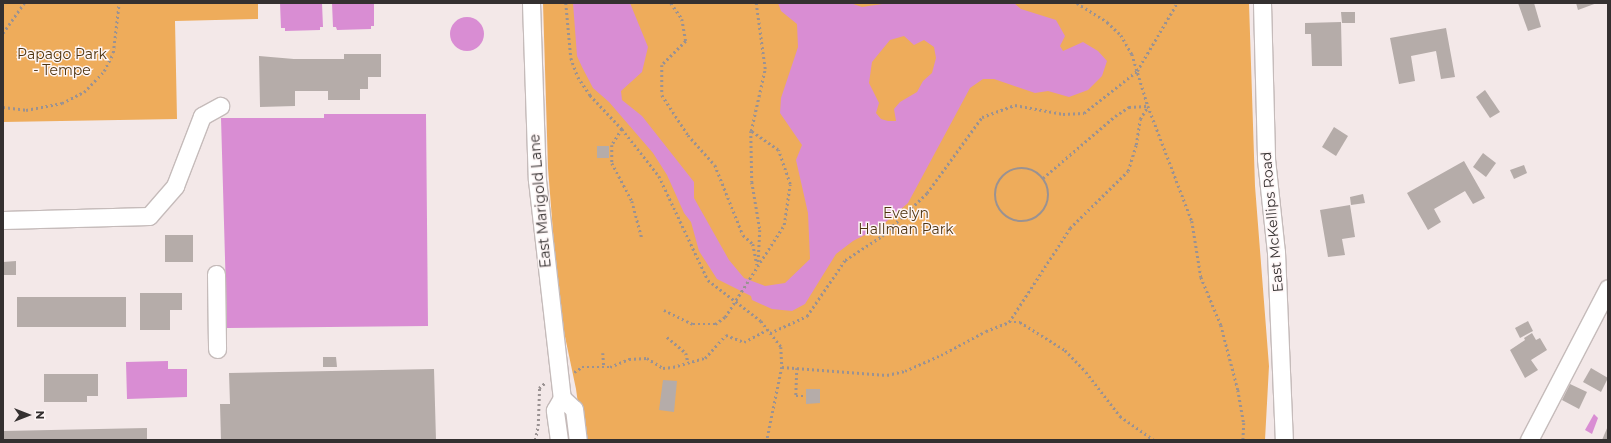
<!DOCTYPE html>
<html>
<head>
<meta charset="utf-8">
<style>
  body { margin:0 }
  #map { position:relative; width:1611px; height:443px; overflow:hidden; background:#f3e8e8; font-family:Montserrat,sans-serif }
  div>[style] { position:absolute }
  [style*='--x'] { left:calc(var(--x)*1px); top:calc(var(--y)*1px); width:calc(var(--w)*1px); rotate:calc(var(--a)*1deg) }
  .green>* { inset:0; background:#eeac5b }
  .water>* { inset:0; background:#d98dd3 }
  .round { border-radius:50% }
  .building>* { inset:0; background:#b5aca9 }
  .path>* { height:2.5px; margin-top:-1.25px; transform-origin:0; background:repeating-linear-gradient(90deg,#9a9292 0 2px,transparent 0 5px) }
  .path>.ring { margin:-1.25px; padding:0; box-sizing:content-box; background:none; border:2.5px solid #9a9292; border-radius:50% }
  .roads { filter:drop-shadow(1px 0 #c5bbba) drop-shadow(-1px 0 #c5bbba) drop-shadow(0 1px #c5bbba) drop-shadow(0 -1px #c5bbba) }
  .minor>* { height:17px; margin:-8.5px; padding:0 8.5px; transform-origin:8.5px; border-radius:8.5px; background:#fff }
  span { translate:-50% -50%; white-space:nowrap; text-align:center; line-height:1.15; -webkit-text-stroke:3px #fef6f6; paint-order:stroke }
  .park-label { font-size:14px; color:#4f3410 }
  .street-label { font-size:14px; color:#343030 }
  .frame { position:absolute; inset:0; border:4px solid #343030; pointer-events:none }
  .north { position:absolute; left:8px; top:395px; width:40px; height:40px; -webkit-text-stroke:3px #fef6f6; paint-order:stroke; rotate:90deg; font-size:11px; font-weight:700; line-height:16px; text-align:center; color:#343030 }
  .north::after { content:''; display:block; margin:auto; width:14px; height:18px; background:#343030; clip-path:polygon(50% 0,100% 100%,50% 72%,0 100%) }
</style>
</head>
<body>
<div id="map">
  <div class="green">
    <div style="clip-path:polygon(3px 3px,258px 3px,258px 19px,175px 21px,177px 119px,3px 122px)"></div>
    <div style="clip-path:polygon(543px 3px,1249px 3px,1255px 186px,1269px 366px,1265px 440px,583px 440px,576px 389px,559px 308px,548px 168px)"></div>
  </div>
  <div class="water">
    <div style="clip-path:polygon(280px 3px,322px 3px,323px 27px,320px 27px,320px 30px,285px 31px,285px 28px,281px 28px)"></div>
    <div style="clip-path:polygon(332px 3px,374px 3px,374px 26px,371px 26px,371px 29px,337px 30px,336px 27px,333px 27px)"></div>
    <div style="clip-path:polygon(evenodd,573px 3px,630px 3px,648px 47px,642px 72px,621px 91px,622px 100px,642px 116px,694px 182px,694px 198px,729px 260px,744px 278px,765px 286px,785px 283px,810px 259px,808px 213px,796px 160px,802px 145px,780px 113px,781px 98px,798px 47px,797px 24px,781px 11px,778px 3px,850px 3px,862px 7px,889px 3px,1014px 3px,1021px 9px,1056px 20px,1065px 36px,1060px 46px,1063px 51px,1083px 42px,1098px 51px,1107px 61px,1102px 76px,1088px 90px,1069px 97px,1048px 91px,1035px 93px,994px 79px,983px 79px,970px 88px,908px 203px,880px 227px,853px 241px,836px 254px,805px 304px,792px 311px,772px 309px,752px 300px,751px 296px,717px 279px,699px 251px,691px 222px,684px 213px,667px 175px,653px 153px,609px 102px,593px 88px,582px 67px,577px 56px,573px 3px,904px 36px,914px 45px,924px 40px,934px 47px,936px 58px,932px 73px,923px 81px,917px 92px,900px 102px,894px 109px,896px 121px,888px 121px,881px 119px,876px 113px,879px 103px,869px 83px,872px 62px,890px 40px,904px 36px)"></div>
    <div class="round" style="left:450px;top:17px;width:34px;height:34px"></div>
    <div style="clip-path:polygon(324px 114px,426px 114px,428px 326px,227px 328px,221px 118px,324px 118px)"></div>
    <div style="clip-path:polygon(168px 361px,168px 369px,187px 369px,187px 397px,127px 399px,126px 362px)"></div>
    <div style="clip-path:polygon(1594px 414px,1598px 418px,1592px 434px,1585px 430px)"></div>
  </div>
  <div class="building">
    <div style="clip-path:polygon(1518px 3px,1534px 3px,1541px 27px,1528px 31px)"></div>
    <div style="clip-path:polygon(1576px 3px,1597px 3px,1578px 10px)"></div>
    <div style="clip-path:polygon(1341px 12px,1355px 12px,1355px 23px,1342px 23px)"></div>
    <div style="clip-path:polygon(1341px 22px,1342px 66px,1312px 66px,1311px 34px,1305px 34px,1305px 23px)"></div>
    <div style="clip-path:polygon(1446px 28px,1455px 77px,1441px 79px,1436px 51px,1411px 56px,1415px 81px,1399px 84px,1390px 38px)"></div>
    <div style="clip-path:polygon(344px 54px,381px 54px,381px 77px,368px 77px,368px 89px,360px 89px,360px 100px,328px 100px,328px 91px,295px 91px,295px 106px,260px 107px,259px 56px,294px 59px,344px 59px)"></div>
    <div style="clip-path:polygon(1485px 90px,1500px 112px,1490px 118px,1476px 97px)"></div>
    <div style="clip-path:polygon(1334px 127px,1348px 136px,1336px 156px,1322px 147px)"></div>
    <div style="clip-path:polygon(597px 146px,609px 146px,609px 158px,597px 158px)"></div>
    <div style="clip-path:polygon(1483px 153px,1496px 163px,1486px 177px,1473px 167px)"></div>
    <div style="clip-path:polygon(1464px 161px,1485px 198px,1473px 204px,1465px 191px,1434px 209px,1441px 222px,1428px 230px,1407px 193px)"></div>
    <div style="clip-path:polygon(1524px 165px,1527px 173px,1514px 179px,1510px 170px)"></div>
    <div style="clip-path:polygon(1363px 194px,1365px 203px,1351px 205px,1350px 197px)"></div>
    <div style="clip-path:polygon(1350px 205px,1355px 237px,1342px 239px,1345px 255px,1328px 257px,1320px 210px)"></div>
    <div style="clip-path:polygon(165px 235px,193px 235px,193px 262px,165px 262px)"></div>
    <div style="clip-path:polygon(16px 261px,16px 275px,3px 275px,3px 262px)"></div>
    <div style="clip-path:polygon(140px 293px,182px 293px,182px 310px,170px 310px,170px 330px,140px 330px)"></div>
    <div style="clip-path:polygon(17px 297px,126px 297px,126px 327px,17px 327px)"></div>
    <div style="clip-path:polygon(1528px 321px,1533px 331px,1520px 338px,1515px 328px)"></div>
    <div style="clip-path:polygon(1532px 333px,1536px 340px,1540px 338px,1547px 350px,1531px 360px,1538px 370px,1525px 378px,1510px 350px,1525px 340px,1524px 338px)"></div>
    <div style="clip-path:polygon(323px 357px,336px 357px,337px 367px,323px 367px)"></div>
    <div style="clip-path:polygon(1591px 368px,1608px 378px,1601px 392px,1583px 382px)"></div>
    <div style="clip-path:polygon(434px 369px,436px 440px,221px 440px,220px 404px,230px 404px,229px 373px)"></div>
    <div style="clip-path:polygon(44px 374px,98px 374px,98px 396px,87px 396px,87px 402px,44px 402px)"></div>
    <div style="clip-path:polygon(663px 380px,677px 381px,674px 412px,659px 410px)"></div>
    <div style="clip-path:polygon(1570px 384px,1587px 392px,1579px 409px,1562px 400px)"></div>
    <div style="clip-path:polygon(806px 389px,820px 389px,820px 403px,806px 404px)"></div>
    <div style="clip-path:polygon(1608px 426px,1608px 440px,1602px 440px)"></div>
    <div style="clip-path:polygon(147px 428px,147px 440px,3px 440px,3px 431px)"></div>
  </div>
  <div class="path">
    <div style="--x:566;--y:3;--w:55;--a:84.8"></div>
    <div style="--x:571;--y:58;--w:20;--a:70"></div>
    <div style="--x:578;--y:77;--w:22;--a:56"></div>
    <div style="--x:590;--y:95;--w:47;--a:46.7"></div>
    <div style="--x:622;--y:129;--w:60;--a:51.8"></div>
    <div style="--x:659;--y:176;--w:115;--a:64.8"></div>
    <div style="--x:708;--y:280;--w:67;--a:37.7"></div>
    <div style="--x:761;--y:321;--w:33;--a:52"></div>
    <div style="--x:781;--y:347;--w:20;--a:87"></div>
    <div style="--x:782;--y:367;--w:75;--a:101.6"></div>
    <div style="--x:671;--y:3;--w:19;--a:55"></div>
    <div style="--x:682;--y:19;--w:22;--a:80"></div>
    <div style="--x:686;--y:41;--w:34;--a:135"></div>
    <div style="--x:662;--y:65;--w:30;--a:90"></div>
    <div style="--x:662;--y:95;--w:48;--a:57"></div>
    <div style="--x:688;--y:135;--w:40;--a:48"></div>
    <div style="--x:715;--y:165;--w:75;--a:68.2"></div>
    <div style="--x:743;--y:235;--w:13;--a:42"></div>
    <div style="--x:753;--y:244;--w:21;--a:79"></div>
    <div style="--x:1077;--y:3;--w:36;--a:32"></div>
    <div style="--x:1107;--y:22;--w:19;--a:43"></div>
    <div style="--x:1121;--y:35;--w:22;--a:60"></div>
    <div style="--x:1132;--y:54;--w:54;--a:72.9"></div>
    <div style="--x:1148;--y:106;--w:123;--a:69.1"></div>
    <div style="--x:1192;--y:221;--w:57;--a:80.9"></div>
    <div style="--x:1201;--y:277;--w:52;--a:67.4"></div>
    <div style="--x:1221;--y:325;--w:67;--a:75.3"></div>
    <div style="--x:1238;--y:390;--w:34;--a:80"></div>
    <div style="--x:1244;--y:423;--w:17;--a:93"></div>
    <div style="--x:3;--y:33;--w:37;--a:-55"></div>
    <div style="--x:3;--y:107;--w:23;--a:7"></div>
    <div style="--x:26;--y:110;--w:37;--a:-11"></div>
    <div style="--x:62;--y:103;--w:25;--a:-27"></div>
    <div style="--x:84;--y:92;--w:29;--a:-46"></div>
    <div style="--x:104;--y:71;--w:20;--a:-63"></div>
    <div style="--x:113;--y:53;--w:50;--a:-83.2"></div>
    <div style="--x:622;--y:129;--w:19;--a:122"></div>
    <div style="--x:612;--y:145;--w:18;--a:90"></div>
    <div style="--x:612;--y:163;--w:43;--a:62.2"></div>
    <div style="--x:632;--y:201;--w:39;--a:75"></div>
    <div style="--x:751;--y:131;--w:51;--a:88.9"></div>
    <div style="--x:752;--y:182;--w:49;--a:80.5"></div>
    <div style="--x:760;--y:230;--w:33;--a:93"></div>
    <div class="ring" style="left:995px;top:168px;width:51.5px;height:51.5px"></div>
    <div style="--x:1043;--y:178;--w:95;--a:-40.7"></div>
    <div style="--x:1115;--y:116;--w:17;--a:-33"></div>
    <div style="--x:1129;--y:107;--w:18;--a:-3"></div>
    <div style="--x:664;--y:310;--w:32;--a:26"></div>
    <div style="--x:693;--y:324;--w:22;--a:0"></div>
    <div style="--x:715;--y:324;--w:12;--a:-35"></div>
    <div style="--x:725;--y:317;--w:109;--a:-57.3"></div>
    <div style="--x:784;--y:225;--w:41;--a:-81.7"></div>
    <div style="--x:790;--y:184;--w:36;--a:-109"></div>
    <div style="--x:778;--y:150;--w:33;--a:-145"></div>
    <div style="--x:751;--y:131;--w:64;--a:-77.3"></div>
    <div style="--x:765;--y:69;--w:67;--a:-97.8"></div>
    <div style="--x:1009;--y:322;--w:112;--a:-57"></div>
    <div style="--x:1070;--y:228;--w:81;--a:-44.5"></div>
    <div style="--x:1128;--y:171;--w:27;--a:-73"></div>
    <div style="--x:1136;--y:145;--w:26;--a:-81"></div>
    <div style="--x:1140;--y:119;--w:15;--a:-58"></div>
    <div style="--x:770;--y:333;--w:41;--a:-24.7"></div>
    <div style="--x:807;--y:316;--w:68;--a:-55.8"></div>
    <div style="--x:845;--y:260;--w:44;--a:-33"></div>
    <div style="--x:882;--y:236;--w:62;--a:-43.7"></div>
    <div style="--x:927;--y:193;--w:94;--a:-54.1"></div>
    <div style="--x:982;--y:117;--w:35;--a:-20"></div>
    <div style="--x:1015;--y:105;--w:49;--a:10.6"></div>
    <div style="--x:1063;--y:114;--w:21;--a:-3"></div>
    <div style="--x:1084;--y:113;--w:68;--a:-38.4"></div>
    <div style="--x:1137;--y:71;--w:79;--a:-59.5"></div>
    <div style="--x:667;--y:337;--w:25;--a:40"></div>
    <div style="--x:686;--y:353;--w:9;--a:77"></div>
    <div style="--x:603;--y:353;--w:14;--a:86"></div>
    <div style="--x:782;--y:367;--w:105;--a:4.4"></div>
    <div style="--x:887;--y:375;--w:18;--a:-13"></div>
    <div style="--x:905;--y:371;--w:39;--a:-24"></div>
    <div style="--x:941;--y:355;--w:51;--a:-28.1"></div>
    <div style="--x:986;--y:331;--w:25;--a:-21"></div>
    <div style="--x:1009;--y:322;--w:11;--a:0"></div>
    <div style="--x:1020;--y:322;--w:53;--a:31.9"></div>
    <div style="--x:1065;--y:350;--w:30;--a:46"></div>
    <div style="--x:1086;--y:372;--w:56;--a:52.3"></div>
    <div style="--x:1120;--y:416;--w:42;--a:35.2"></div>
    <div style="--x:797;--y:368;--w:28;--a:92"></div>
    <div style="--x:796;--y:396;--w:10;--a:0"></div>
    <div style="--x:574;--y:372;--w:9;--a:-32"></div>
    <div style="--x:582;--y:367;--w:28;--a:0"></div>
    <div style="--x:610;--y:367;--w:21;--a:-23"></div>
    <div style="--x:629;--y:359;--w:18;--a:-3"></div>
    <div style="--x:647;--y:358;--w:19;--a:32"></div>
    <div style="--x:663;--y:368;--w:10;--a:-6"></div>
    <div style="--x:673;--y:367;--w:33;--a:-16"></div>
    <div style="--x:705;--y:358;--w:31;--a:-48"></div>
    <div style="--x:726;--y:335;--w:19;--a:21"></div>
    <div style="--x:744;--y:342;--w:27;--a:-28"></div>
    <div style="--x:535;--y:440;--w:14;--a:-78"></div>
    <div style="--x:538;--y:426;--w:38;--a:-88"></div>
    <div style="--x:539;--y:388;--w:9;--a:-41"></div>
  </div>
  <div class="roads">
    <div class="minor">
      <div style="--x:531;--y:3;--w:177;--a:88.1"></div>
      <div style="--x:537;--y:180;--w:219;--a:83.5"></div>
      <div style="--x:562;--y:398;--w:16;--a:43"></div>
      <div style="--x:574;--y:409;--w:31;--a:83"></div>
      <div style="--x:1262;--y:3;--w:156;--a:88.5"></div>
      <div style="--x:1266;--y:159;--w:94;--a:83.9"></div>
      <div style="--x:1276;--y:252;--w:188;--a:87.6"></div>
      <div style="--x:3;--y:220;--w:146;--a:-1.6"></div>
      <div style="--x:149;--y:216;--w:40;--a:-49"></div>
      <div style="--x:175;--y:186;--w:75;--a:-68.9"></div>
      <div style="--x:202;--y:116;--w:21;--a:-29"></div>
      <div style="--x:216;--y:274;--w:75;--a:89.2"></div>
      <div style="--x:559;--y:440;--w:30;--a:-98"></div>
      <div style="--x:555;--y:410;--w:14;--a:-60"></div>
      <div style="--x:1529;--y:440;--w:171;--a:-62.5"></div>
    </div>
  </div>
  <div class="park-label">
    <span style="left:62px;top:62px">Papago Park<br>- Tempe</span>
    <span style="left:906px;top:221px">Evelyn<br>Hallman Park</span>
  </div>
  <div class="street-label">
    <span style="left:540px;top:201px;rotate:-95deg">East Marigold Lane</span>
    <span style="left:1272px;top:222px;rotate:-95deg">East McKellips Road</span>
  </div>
  <div class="frame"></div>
  <div class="north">N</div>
</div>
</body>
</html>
